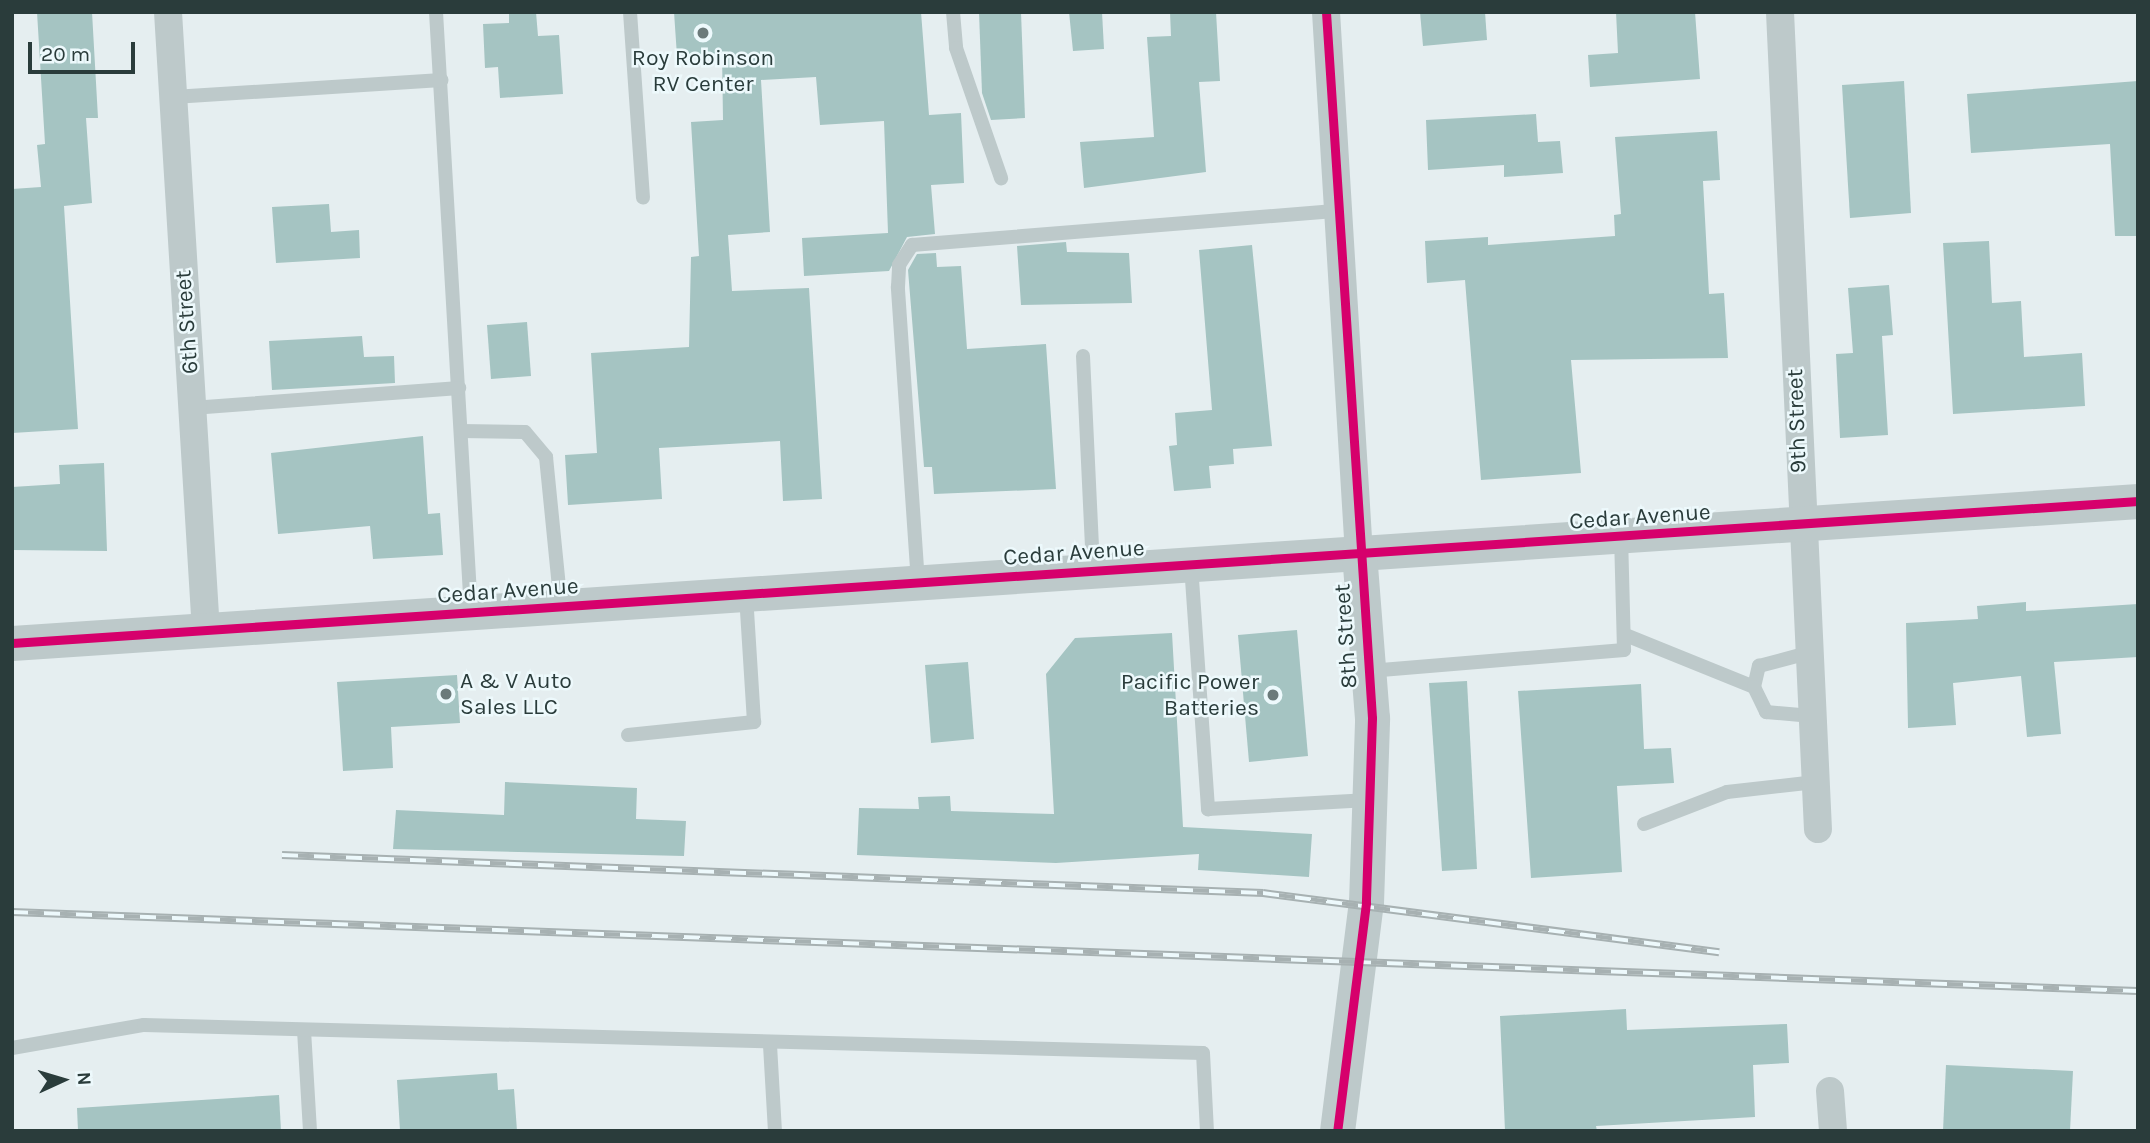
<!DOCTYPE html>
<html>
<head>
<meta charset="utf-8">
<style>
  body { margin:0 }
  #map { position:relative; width:2150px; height:1143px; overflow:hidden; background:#e5eef0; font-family:Karla,sans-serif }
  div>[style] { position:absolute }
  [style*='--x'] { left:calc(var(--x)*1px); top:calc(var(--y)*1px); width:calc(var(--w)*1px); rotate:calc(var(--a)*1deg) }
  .building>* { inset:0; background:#a5c4c2 }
  .service>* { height:14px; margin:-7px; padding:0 7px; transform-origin:7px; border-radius:7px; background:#bdc9ca }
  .minor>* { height:28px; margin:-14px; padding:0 14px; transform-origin:14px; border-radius:14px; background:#bdc9ca }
  .tertiary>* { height:35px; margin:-17.5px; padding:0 17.5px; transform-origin:17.5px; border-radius:17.5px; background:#bdc9ca }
  .rail>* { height:8px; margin-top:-4px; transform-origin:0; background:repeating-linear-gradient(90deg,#edf9fc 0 16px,#a7b1b2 0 32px); box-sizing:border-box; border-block:2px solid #a7b1b2 }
  .cycleway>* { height:9px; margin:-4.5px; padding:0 4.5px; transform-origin:4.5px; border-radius:4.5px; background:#d6006c }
  .dots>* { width:19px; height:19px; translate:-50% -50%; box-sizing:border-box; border:4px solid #edf9fc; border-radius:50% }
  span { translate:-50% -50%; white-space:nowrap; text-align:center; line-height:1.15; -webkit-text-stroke:5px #edf9fc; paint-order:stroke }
  .poi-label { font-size:23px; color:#2a3c3b }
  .left { translate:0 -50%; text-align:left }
  .right { translate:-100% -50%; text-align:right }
  .street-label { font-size:23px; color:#2a3c3b }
  .frame { position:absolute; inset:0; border:14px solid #2a3c3b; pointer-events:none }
  .north { position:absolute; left:28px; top:1045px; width:70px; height:70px; -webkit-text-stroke:5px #edf9fc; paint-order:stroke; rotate:86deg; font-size:19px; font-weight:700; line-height:28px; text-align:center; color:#2a3c3b }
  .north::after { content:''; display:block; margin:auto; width:24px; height:32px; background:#2a3c3b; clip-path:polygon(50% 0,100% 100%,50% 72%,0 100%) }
  .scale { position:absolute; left:28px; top:42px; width:107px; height:32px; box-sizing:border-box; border:4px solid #2a3c3b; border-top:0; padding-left:9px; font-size:21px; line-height:24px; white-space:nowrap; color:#2a3c3b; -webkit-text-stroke:5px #edf9fc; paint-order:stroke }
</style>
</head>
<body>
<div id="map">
  <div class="building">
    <div style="clip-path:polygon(37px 12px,92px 12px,98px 118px,86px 118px,92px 203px,64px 206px,78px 429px,12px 433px,12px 189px,41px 187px,37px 145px,45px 144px)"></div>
    <div style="clip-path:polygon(509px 12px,536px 12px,538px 36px,559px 35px,563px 94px,500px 98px,498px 67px,485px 68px,483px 24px,509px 23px)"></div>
    <div style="clip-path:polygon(674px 12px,921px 12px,929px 115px,961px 113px,964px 183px,931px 185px,935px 234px,907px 237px,889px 271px,804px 276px,802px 238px,888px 233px,884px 121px,820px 125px,816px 77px,761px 80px,770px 232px,728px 235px,732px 291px,809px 288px,822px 499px,783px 501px,780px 441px,659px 448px,662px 499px,568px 505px,565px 455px,597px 453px,591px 353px,689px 347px,691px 257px,699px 256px,691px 122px,723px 120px,722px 53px,677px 56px)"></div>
    <div style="clip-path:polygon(979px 12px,1021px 12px,1025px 118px,991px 120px,982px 93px)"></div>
    <div style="clip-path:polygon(1069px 12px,1102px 12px,1104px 49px,1073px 51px)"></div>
    <div style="clip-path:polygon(1170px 12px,1216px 12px,1220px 81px,1199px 82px,1206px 172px,1084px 188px,1080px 142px,1154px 137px,1147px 37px,1171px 36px)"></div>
    <div style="clip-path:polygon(1420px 12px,1485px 12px,1487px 40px,1423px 46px)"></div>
    <div style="clip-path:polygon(1616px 12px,1695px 12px,1700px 79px,1590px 87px,1588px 55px,1618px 53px)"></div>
    <div style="clip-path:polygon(1904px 81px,1911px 213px,1850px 218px,1842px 85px)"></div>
    <div style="clip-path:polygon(2138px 81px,2138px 236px,2115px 236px,2110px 144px,1971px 153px,1967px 94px)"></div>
    <div style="clip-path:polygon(1536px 114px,1538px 142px,1560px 141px,1563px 173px,1504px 177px,1504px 165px,1428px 170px,1426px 120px)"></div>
    <div style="clip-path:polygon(1717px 131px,1720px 180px,1703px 181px,1709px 294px,1724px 293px,1728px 358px,1571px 360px,1581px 473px,1481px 480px,1465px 280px,1427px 283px,1425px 241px,1488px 237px,1488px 245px,1615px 236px,1614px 215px,1621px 214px,1615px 137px)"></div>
    <div style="clip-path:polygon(329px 204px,331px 232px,359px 230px,360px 258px,276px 263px,272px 207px)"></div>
    <div style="clip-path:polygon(1989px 241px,1992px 303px,2021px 301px,2024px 357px,2082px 353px,2085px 406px,1953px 414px,1943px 243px)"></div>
    <div style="clip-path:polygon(1066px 242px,1067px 252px,1129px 253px,1132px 303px,1021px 305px,1017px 246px)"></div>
    <div style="clip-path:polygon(1252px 245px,1272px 446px,1233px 449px,1234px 464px,1209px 466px,1211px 488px,1174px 491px,1169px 446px,1177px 445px,1175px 413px,1212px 410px,1199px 250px)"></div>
    <div style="clip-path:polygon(936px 253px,937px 267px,961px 266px,967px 349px,1046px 344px,1056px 489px,934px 494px,932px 467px,924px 467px,908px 270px,917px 254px)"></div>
    <div style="clip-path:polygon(1889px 285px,1893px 335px,1882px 336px,1888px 435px,1840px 438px,1836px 354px,1853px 353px,1848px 288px)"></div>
    <div style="clip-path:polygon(527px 322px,531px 376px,491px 379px,487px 325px)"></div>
    <div style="clip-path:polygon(362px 336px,364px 357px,394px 356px,395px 383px,272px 390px,269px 341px)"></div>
    <div style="clip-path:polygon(423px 436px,428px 514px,440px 513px,443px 555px,373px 559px,370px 526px,278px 534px,271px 453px)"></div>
    <div style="clip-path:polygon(104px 463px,107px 551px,12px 550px,12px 487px,60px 484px,59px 465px)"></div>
    <div style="clip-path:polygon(2026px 602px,2026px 611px,2138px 604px,2138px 657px,2054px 662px,2061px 734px,2027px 737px,2021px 676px,1953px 683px,1956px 725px,1908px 728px,1906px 623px,1978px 619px,1977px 606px)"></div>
    <div style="clip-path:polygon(1297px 630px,1308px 756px,1249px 762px,1238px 635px)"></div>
    <div style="clip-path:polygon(1172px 633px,1183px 827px,1312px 834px,1309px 877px,1198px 870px,1199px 854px,1056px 863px,857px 855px,859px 808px,919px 809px,918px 797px,950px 796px,951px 811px,1054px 814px,1046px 674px,1075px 638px)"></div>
    <div style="clip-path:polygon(968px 662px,974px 739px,931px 743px,925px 665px)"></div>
    <div style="clip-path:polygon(457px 675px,460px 723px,391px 727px,393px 768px,343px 771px,337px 682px)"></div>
    <div style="clip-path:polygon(1467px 681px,1477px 869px,1442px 871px,1429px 683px)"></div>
    <div style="clip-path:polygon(1641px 684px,1644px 749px,1671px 748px,1674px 783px,1617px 786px,1622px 872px,1531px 878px,1518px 691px)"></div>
    <div style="clip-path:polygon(505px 782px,637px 788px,636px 819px,686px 821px,684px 856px,393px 849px,396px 810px,504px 815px)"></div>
    <div style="clip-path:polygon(1626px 1009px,1627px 1030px,1787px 1024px,1789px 1063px,1753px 1065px,1755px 1117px,1596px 1126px,1597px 1131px,1505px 1131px,1500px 1016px)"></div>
    <div style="clip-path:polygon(1946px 1065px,2073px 1071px,2070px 1131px,1943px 1131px)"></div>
    <div style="clip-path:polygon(497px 1073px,498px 1090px,514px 1089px,517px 1131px,400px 1131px,397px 1080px)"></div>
    <div style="clip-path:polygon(279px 1095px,281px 1131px,78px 1131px,77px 1108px)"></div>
  </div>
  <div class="service">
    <div style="--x:436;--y:12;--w:601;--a:86.66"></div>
    <div style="--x:630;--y:12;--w:186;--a:86"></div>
    <div style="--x:953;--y:12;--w:36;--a:85"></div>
    <div style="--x:956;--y:48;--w:138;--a:70.9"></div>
    <div style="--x:173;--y:97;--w:269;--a:-3.6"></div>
    <div style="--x:1083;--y:356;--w:214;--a:87.3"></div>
    <div style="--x:192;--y:408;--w:268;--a:-4.3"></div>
    <div style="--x:461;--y:431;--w:64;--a:0.9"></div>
    <div style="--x:525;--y:432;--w:33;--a:50"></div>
    <div style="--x:546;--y:457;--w:150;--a:84.3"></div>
    <div style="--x:1191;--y:565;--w:245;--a:86"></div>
    <div style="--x:1208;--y:809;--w:161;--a:-3.2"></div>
    <div style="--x:918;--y:583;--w:297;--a:-93.9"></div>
    <div style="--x:898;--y:287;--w:22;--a:-87"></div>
    <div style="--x:899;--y:265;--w:24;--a:-57"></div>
    <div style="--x:912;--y:245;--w:424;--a:-4.6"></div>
    <div style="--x:1628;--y:636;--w:136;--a:22"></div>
    <div style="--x:1754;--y:687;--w:22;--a:-77"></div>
    <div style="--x:1759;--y:666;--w:51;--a:-14.9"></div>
    <div style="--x:1369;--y:671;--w:256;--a:-4.7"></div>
    <div style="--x:1624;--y:650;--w:113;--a:-91.5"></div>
    <div style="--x:1754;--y:687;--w:28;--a:64"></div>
    <div style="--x:1766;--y:712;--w:46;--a:5"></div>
    <div style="--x:628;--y:735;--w:127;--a:-5.9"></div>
    <div style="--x:754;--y:722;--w:128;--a:-93.6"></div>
    <div style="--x:1644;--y:824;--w:89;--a:-21.1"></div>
    <div style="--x:1727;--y:792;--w:89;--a:-6.5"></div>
    <div style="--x:304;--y:1030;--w:101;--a:86.6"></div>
    <div style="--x:770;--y:1045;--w:86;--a:86.7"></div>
    <div style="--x:12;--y:1048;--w:134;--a:-9.9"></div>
    <div style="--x:144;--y:1025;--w:1059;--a:1.51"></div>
    <div style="--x:1203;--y:1053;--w:78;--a:87.1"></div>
  </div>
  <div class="minor">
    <div style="--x:168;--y:12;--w:620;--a:86.49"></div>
    <div style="--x:1326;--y:12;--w:543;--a:86.52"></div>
    <div style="--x:1780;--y:12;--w:818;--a:87.34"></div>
    <div style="--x:1830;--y:1091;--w:40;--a:85.7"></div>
  </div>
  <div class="tertiary">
    <div style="--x:12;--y:643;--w:2131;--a:-3.82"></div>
    <div style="--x:1337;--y:1131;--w:230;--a:-82.8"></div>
    <div style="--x:1366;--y:903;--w:185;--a:-88.1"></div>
    <div style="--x:1372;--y:718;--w:165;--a:-94.5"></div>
  </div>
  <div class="rail">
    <div style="--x:282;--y:855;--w:982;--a:2.22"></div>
    <div style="--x:1263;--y:893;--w:460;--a:7.4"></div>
    <div style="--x:12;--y:912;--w:2127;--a:2.13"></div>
  </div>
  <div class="cycleway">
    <div style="--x:1326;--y:12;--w:707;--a:86.27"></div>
    <div style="--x:1372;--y:718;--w:185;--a:91.9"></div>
    <div style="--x:1366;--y:903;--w:230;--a:97.2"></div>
    <div style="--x:12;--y:643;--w:2131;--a:-3.82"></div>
  </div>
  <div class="dots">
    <div style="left:703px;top:33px;background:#6b7a7a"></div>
    <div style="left:446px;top:694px;background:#6b7a7a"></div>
    <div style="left:1273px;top:695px;background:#6b7a7a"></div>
  </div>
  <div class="poi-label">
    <span style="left:703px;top:71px">Roy Robinson<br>RV Center</span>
    <span class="left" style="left:460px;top:694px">A &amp; V Auto<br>Sales LLC</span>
    <span class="right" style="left:1259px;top:695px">Pacific Power<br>Batteries</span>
  </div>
  <div class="street-label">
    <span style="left:187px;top:322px;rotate:-94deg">6th Street</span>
    <span style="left:1797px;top:421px;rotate:-92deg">9th Street</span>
    <span style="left:1640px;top:517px;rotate:-4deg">Cedar Avenue</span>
    <span style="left:1074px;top:553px;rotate:-4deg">Cedar Avenue</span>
    <span style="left:508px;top:591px;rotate:-4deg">Cedar Avenue</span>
    <span style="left:1346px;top:636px;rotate:-94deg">8th Street</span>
  </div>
  <div class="frame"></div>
  <div class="north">N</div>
  <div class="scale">20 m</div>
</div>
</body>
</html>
